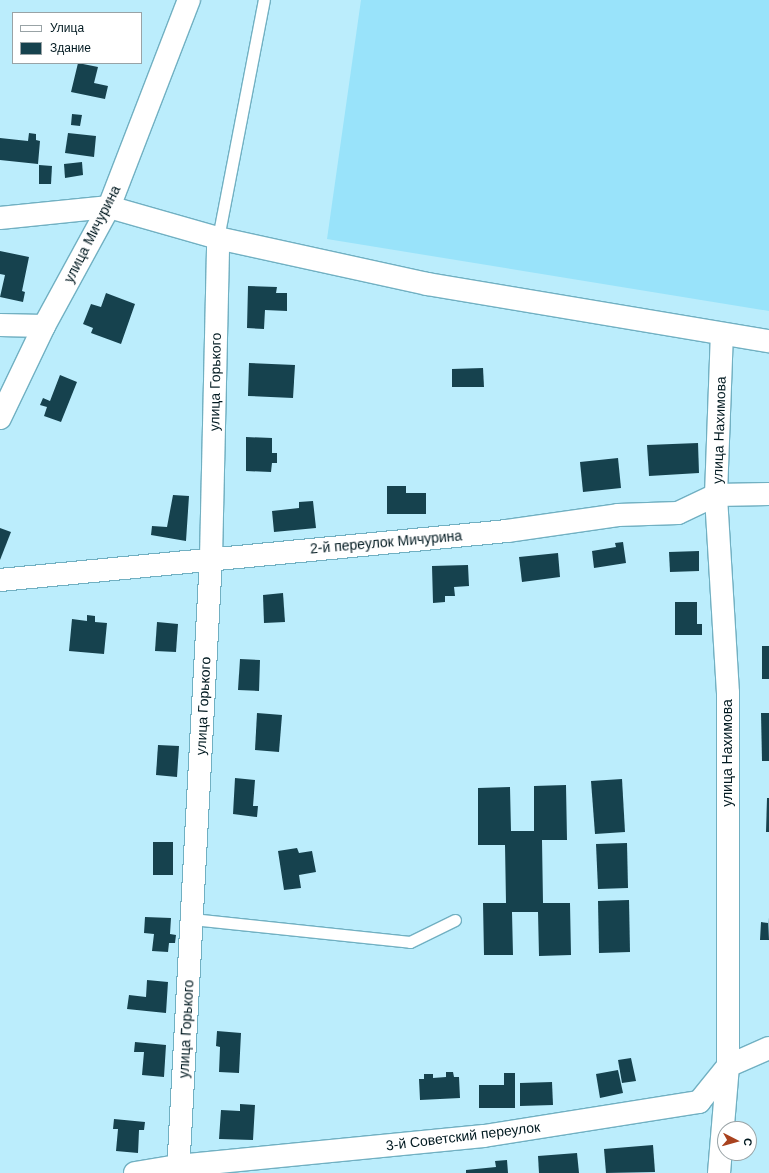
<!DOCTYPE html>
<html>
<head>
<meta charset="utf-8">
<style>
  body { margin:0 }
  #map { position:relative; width:769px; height:1173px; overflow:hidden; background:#bbedfc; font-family:Helvetica,sans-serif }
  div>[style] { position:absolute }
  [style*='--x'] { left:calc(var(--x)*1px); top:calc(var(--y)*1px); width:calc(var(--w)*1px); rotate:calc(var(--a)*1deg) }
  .built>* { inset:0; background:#99e3fa }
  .building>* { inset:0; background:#16424e }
  .roads { filter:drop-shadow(1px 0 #71b0c2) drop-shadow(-1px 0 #71b0c2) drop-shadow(0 1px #71b0c2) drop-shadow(0 -1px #71b0c2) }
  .lane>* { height:11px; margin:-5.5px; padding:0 5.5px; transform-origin:5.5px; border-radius:5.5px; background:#fff }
  .street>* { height:22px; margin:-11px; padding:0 11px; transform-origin:11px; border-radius:11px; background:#fff }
  .secondary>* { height:22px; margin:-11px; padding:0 11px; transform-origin:11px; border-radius:11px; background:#fff }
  span { translate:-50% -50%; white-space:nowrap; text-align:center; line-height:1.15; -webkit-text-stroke:4px #fff; paint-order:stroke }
  .street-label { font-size:14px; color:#011920 }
  .legend { position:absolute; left:12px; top:12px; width:130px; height:52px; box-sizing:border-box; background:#fff; border:1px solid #99a3a6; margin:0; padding:5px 7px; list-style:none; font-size:12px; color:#011920 }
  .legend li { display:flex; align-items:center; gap:8px; height:20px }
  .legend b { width:20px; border:1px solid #99a3a6 }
  .north { position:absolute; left:717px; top:1121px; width:40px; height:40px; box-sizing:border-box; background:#fff; border:1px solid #99a3a6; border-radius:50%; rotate:96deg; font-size:11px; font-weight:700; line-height:16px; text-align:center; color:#011920 }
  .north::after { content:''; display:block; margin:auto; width:14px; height:18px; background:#a9421e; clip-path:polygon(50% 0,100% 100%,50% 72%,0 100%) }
</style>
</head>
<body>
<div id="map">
  <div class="built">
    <div style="clip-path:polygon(361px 0,769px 0,769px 311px,327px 239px)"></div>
  </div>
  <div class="building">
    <div style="clip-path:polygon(78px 63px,98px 67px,94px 83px,108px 86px,105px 99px,71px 92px)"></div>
    <div style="clip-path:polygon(72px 114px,82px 115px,80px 126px,71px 125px)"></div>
    <div style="clip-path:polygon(29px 133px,36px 134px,36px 140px,40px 141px,38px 164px,0 160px,0 138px,28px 141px)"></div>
    <div style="clip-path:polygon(68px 133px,96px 136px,94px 157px,65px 153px)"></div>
    <div style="clip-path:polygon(82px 162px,83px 175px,65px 178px,64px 164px)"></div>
    <div style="clip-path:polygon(39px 165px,52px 166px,51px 184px,39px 184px)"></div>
    <div style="clip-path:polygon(0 251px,29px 257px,22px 291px,25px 292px,23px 302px,0 297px,5px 275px,0 274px)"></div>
    <div style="clip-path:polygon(248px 286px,277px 287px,276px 293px,287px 293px,287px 311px,265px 310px,264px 329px,247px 328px)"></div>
    <div style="clip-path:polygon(106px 293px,135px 304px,121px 344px,91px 333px,93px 328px,83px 324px,91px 304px,101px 307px)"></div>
    <div style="clip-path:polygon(249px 363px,295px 365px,293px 398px,248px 396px)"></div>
    <div style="clip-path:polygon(483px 368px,484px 387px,452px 387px,452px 369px)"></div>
    <div style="clip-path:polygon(60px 375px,77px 382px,61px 422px,44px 416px,47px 407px,40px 405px,43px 398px,50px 401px)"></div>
    <div style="clip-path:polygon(246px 437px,272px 438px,272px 453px,277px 453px,277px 463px,272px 463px,271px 472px,246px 471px)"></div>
    <div style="clip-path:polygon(698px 443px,699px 473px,649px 476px,647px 445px)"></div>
    <div style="clip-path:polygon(618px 458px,621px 488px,583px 492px,580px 462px)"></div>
    <div style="clip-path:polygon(387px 486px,406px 486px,406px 493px,426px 493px,426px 514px,387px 514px)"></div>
    <div style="clip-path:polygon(173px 495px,189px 496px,186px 541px,151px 535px,152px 526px,167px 527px)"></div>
    <div style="clip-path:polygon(313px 501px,316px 528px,274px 532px,272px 511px,299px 508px,299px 502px)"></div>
    <div style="clip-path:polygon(0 528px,11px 532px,0 560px)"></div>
    <div style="clip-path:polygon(623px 542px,626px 563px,594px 568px,592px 551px,616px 547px,615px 543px)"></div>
    <div style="clip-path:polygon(699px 551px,699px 571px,670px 572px,669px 552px)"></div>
    <div style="clip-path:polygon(558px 553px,560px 577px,522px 582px,519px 557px)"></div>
    <div style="clip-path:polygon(468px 565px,469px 586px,454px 587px,455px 596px,445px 596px,445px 602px,433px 603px,432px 566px)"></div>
    <div style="clip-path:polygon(283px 593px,285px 622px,264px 623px,263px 595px)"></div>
    <div style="clip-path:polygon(675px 602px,697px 602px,697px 624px,702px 624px,702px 635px,675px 635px)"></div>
    <div style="clip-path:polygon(87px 615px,95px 616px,95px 622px,107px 623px,104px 654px,69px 651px,72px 619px,87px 621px)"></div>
    <div style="clip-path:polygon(157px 622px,178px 624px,176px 652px,155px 651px)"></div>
    <div style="clip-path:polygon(762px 646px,769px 646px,769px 679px,762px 679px)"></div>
    <div style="clip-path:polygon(240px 659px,260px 660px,259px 691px,238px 690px)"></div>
    <div style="clip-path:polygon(257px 713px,282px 715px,279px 752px,255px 750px)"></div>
    <div style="clip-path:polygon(761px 713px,769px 713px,769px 761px,762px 761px)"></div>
    <div style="clip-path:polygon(158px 745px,179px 746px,177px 777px,156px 775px)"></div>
    <div style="clip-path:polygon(235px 778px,255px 780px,253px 806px,258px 806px,257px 817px,233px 814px)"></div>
    <div style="clip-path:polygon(622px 779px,625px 832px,595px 834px,591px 781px)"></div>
    <div style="clip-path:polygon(566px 785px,567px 840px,542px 840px,543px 903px,570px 903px,571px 955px,539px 956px,538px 912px,512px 912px,513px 955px,484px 955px,483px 903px,506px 903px,505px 845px,478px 845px,478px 788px,510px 787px,511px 831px,534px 831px,534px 786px)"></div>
    <div style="clip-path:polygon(767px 798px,769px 798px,769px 832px,766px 832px)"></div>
    <div style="clip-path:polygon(153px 842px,173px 842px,173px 875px,153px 875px)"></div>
    <div style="clip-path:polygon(627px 843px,628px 888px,598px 889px,596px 844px)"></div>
    <div style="clip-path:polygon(297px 848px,299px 853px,312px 851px,316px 872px,299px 875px,301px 888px,284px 890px,278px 851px)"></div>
    <div style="clip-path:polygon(629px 900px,630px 952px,599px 953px,598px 901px)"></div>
    <div style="clip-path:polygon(145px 917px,171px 918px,170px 934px,176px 935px,175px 943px,169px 943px,168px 952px,152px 951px,154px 934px,144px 933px)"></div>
    <div style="clip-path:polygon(768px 917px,769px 940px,760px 940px,761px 922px,768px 923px)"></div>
    <div style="clip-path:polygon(147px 980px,168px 982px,166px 1013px,127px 1009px,129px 995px,146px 997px)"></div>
    <div style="clip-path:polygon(217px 1031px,241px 1033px,239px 1073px,219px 1072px,220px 1047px,216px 1046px)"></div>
    <div style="clip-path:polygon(135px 1042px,166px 1045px,164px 1077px,142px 1075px,144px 1052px,134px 1052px)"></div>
    <div style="clip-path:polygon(631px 1058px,636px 1081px,622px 1083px,618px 1060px)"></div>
    <div style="clip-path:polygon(618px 1070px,623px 1093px,600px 1098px,596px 1074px)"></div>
    <div style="clip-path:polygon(446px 1072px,453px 1072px,454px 1077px,459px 1077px,460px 1098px,420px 1100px,419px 1079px,424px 1079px,424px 1074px,433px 1074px,433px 1078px,446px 1077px)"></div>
    <div style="clip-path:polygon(504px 1073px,515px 1073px,515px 1108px,479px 1108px,479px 1085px,504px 1085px)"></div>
    <div style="clip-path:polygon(552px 1082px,553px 1105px,520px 1106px,520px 1083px)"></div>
    <div style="clip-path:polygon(240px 1104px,255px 1105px,253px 1140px,219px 1139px,221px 1110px,240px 1111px)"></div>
    <div style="clip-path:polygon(114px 1119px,145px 1122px,144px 1130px,139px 1130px,138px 1153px,116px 1151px,118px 1129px,113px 1129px)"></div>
    <div style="clip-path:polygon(653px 1145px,655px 1172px,606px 1173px,604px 1149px)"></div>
    <div style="clip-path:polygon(577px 1153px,579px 1173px,539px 1173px,538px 1156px)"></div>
    <div style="clip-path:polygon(507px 1160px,508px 1173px,466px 1173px,466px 1170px,496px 1167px,495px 1161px)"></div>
  </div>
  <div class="roads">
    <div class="lane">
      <div style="--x:218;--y:238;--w:242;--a:-79.1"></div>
      <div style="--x:192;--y:919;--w:219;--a:6"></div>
      <div style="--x:410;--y:942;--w:50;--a:-26.1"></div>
    </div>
    <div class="street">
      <div style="--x:0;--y:218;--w:110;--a:-5.8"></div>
      <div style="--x:109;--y:207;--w:113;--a:15.9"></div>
      <div style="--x:218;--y:238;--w:214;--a:12.4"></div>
      <div style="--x:427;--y:284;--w:347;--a:9.5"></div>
      <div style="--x:0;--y:325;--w:44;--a:1.3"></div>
      <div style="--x:0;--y:580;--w:509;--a:-5.52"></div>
      <div style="--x:507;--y:531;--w:112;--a:-8.2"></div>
      <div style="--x:618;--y:515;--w:60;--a:-1.9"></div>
      <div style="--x:678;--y:513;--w:42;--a:-25.3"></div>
      <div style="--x:716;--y:495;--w:53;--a:-1.1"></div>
      <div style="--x:135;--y:1173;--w:44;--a:-9.2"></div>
      <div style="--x:178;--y:1166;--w:307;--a:-5.6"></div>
      <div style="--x:484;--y:1136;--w:218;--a:-9"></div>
      <div style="--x:699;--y:1102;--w:46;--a:-51.1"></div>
      <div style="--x:728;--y:1066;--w:45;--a:-23.7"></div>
      <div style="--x:178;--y:1173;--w:616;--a:-86.93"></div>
      <div style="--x:211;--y:558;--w:320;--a:-88.7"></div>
      <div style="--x:719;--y:1173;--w:107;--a:-85.2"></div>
      <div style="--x:728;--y:1066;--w:373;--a:-90"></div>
      <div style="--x:728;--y:693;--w:198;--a:-93.5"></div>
      <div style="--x:716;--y:495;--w:161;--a:-87.9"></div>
    </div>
    <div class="secondary">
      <div style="--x:0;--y:418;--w:102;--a:-64.4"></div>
      <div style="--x:44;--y:326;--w:136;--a:-61.4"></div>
      <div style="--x:109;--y:207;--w:222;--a:-68.9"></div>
    </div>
  </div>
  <div class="street-label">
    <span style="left:92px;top:234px;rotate:-63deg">улица Мичурина</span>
    <span style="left:215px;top:382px;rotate:-89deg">улица Горького</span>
    <span style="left:719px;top:430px;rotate:-88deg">улица Нахимова</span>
    <span style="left:386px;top:542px;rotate:-5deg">2-й переулок Мичурина</span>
    <span style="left:203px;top:706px;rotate:-87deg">улица Горького</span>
    <span style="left:727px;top:753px;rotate:-90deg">улица Нахимова</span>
    <span style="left:186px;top:1029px;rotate:-87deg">улица Горького</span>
    <span style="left:463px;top:1136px;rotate:-7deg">3-й Советский переулок</span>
  </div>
  <ul class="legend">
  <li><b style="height:5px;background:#fff"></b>Улица</li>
  <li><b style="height:11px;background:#16424e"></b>Здание</li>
  </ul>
  <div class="north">С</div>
</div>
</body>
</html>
